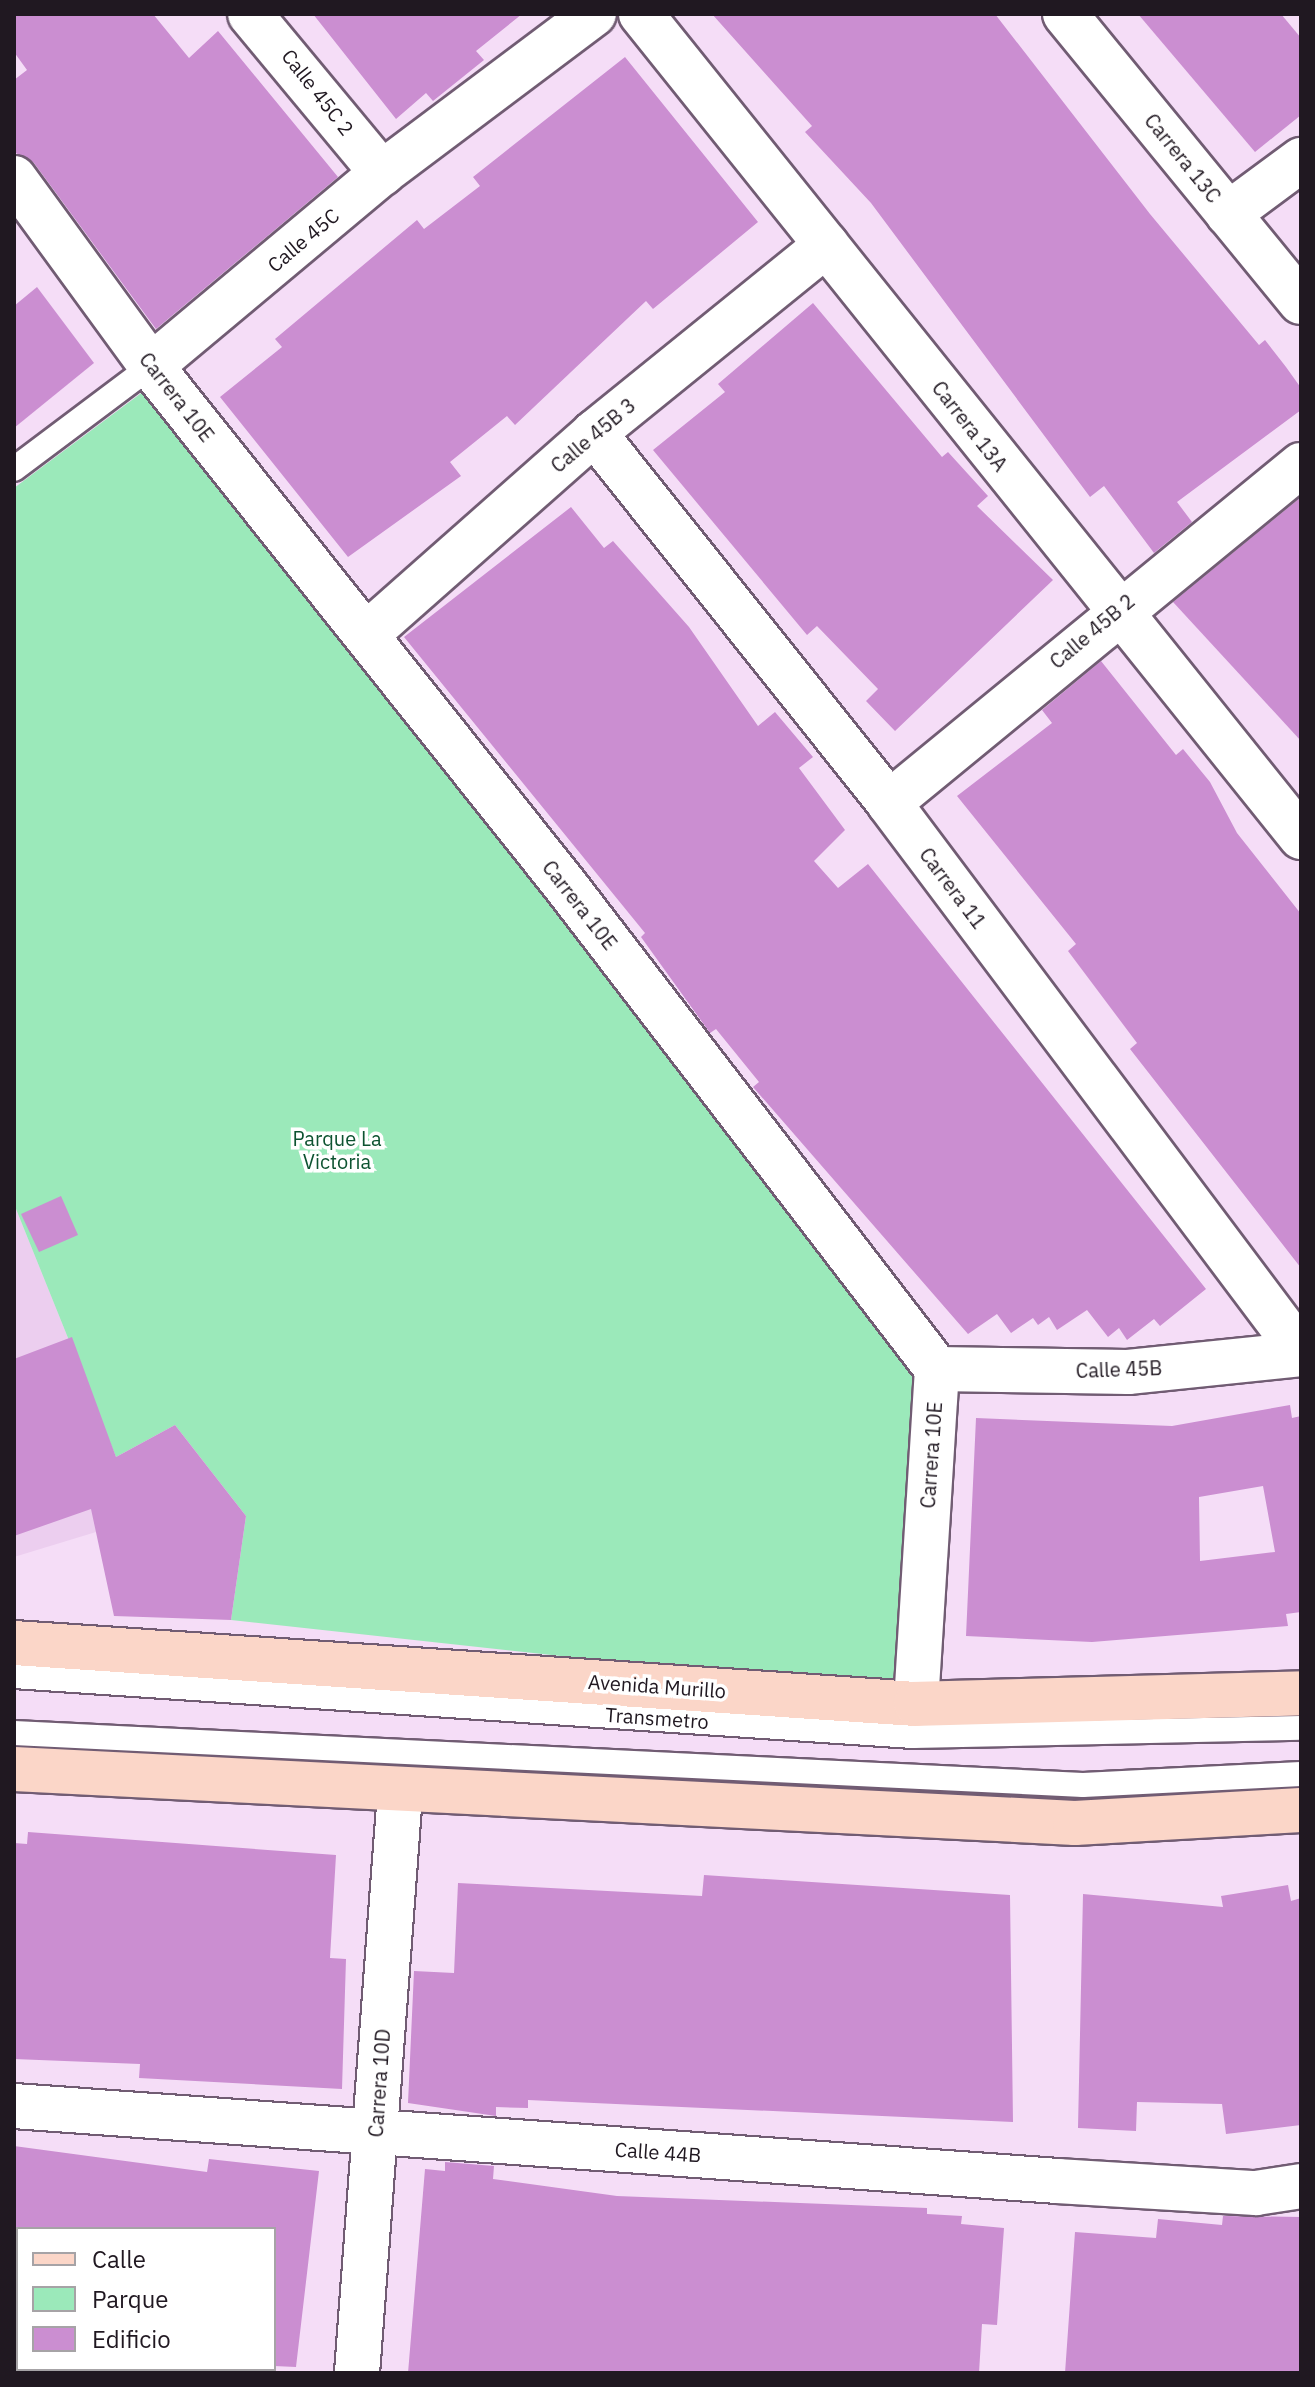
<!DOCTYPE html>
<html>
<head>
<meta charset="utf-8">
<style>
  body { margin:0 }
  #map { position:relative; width:1315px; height:2387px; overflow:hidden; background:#f5ddf7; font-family:"IBM Plex Sans",sans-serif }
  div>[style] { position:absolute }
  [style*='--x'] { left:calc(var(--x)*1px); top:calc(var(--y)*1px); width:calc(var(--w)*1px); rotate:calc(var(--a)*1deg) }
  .built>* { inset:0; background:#ecceef }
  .green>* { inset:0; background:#9be9ba }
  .building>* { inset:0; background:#cb8ed1 }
  .roads { filter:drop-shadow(2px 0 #715c73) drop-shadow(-2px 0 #715c73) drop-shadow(0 2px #715c73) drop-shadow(0 -2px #715c73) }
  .service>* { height:24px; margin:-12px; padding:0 12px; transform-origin:12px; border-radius:12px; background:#fff }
  .minor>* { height:44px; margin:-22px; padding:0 22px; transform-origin:22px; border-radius:22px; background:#fff }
  .primary>* { height:44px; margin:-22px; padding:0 22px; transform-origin:22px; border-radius:22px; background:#fbd6c8 }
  span { translate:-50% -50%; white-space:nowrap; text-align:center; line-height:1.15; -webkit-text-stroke:7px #fff; paint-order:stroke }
  .street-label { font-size:20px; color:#201821 }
  .park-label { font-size:20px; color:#0d5331 }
  .frame { position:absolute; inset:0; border:16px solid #201821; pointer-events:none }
  .legend { position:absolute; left:16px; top:2227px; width:260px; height:144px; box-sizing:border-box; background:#fff; border:2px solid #a6a3a6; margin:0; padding:10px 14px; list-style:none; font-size:24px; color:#201821 }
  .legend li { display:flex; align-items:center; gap:16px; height:40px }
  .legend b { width:40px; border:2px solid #a6a3a6 }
</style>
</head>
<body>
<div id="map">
  <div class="built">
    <div style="clip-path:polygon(14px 1204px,116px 1457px,96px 1532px,14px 1557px)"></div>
  </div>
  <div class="green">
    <div style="clip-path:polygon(144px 391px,918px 1368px,898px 1693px,231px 1620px,246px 1516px,175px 1425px,116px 1457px,14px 1204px,14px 488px)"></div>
  </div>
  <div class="building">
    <div style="clip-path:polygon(14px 14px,153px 14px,189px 58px,218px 31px,338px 177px,156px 329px,34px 163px,14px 152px,14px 80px,27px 70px,14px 52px)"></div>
    <div style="clip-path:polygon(313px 14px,522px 14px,476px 51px,484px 60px,433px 101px,426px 93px,396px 119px)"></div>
    <div style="clip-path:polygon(712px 14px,995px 14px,1150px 214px,1259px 345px,1265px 340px,1286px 367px,1301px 388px,1301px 410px,1177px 502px,1192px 522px,1154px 553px,1104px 486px,1090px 497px,871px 203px,805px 132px,812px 126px)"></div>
    <div style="clip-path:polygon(1138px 14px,1281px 14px,1301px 38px,1301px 115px,1255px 152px)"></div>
    <div style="clip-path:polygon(625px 57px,758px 222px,653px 309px,646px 301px,515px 425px,507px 416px,450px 462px,461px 476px,348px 557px,220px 397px,282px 347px,275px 339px,417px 220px,424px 229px,480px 186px,473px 177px)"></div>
    <div style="clip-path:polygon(37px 287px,94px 363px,14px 428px,14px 306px)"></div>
    <div style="clip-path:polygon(813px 303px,942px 457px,948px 452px,988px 496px,977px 506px,1053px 580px,895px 731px,866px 701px,878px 689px,817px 626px,807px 635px,653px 450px,725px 392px,718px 384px)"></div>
    <div style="clip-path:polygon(1301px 497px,1301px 741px,1173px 602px)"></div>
    <div style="clip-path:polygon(571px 507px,604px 548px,613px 541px,689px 627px,758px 726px,775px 712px,813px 757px,799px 768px,845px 830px,814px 861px,838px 888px,868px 864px,1206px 1289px,1160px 1326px,1154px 1319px,1127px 1340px,1119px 1328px,1108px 1337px,1087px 1310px,1057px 1330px,1049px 1317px,1038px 1325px,1033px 1318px,1011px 1333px,997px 1314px,968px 1334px,753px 1087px,759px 1082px,716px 1029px,710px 1033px,641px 937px,645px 933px,404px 637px)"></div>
    <div style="clip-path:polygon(1101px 661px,1176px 755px,1183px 749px,1210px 782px,1237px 833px,1301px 914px,1301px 1268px,1130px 1049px,1137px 1043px,1068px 951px,1076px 944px,957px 796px,1052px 723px,1042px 710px)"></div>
    <div style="clip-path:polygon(61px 1196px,78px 1235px,39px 1252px,21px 1214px)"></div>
    <div style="clip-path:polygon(72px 1337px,116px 1457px,175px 1425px,246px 1516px,231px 1620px,114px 1616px,91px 1509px,14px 1536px,14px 1359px)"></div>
    <div style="clip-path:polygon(evenodd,1290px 1405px,1292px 1418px,1301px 1416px,1301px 1612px,1286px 1614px,1288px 1626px,1092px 1642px,966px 1636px,976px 1418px,1172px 1426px,1290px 1405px,1263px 1486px,1275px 1552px,1200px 1561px,1199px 1497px,1263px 1486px)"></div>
    <div style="clip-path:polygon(28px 1832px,336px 1855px,330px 1958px,346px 1959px,342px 2089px,139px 2078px,140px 2064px,14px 2059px,14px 1843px,27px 1844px)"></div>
    <div style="clip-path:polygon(704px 1875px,1010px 1895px,1013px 2122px,528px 2100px,528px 2108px,496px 2107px,496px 2116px,408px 2103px,414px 1971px,454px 1973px,458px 1883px,702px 1896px)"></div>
    <div style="clip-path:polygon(1288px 1885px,1291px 1901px,1301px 1898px,1301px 2125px,1226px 2134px,1222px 2104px,1137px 2102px,1136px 2131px,1078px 2128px,1083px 1894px,1223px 1907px,1221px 1896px)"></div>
    <div style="clip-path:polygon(14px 2146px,207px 2172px,209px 2159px,319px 2171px,296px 2367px,274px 2366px,274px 2229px,14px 2229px)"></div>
    <div style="clip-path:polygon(445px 2162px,494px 2166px,493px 2179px,617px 2196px,927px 2208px,927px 2214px,962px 2216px,961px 2224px,1004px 2228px,997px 2325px,982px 2324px,979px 2373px,408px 2373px,425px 2169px,445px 2171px)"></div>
    <div style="clip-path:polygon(1223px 2216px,1301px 2217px,1301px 2373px,1065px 2373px,1075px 2232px,1156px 2238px,1158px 2219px,1222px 2225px)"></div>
  </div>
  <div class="roads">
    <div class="service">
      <div style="--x:14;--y:469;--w:171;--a:-36.9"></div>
      <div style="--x:14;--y:1676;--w:901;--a:3.82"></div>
      <div style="--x:913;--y:1736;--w:388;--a:-1.2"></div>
      <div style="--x:14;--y:1733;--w:1070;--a:2.78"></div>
      <div style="--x:1083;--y:1785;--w:218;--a:-2.9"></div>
    </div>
    <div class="minor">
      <div style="--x:250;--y:14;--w:207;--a:50.3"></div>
      <div style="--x:641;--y:14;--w:1055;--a:51.27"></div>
      <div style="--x:1065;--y:14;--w:372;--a:50.7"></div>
      <div style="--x:14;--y:178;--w:233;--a:53.9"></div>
      <div style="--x:151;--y:366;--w:664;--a:51.42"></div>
      <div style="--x:565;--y:885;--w:610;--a:52.45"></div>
      <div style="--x:937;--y:1369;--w:336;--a:93.6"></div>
      <div style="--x:1228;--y:214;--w:91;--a:-36.5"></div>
      <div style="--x:151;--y:366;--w:301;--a:-39.9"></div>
      <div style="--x:382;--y:173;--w:265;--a:-36.9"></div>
      <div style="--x:594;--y:433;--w:473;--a:51.4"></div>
      <div style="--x:889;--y:803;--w:686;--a:53.11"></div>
      <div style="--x:367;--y:634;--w:303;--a:-41.5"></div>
      <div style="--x:594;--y:433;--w:299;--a:-39"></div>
      <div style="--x:889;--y:803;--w:533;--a:-39.37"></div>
      <div style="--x:937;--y:1369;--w:191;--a:0.9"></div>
      <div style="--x:1128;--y:1372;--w:174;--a:-5.9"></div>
      <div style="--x:14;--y:2106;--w:1046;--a:4.11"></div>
      <div style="--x:1057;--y:2181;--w:199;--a:3.5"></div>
      <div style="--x:1256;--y:2193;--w:46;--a:-8.8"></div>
      <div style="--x:357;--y:2373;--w:582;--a:-85.76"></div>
    </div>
    <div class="primary">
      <div style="--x:14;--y:1643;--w:904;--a:3.87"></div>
      <div style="--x:916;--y:1704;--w:385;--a:-1.6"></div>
      <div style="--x:14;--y:1769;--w:1062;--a:2.91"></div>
      <div style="--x:1075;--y:1823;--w:226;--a:-3.3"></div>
    </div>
  </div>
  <div class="street-label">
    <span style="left:318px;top:92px;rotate:52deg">Calle 45C 2</span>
    <span style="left:1183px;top:158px;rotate:51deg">Carrera 13C</span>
    <span style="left:303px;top:240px;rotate:-40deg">Calle 45C</span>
    <span style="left:177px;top:397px;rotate:52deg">Carrera 10E</span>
    <span style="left:970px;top:426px;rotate:52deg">Carrera 13A</span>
    <span style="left:593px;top:435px;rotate:-40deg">Calle 45B 3</span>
    <span style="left:1092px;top:631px;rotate:-40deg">Calle 45B 2</span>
    <span style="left:953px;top:888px;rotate:53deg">Carrera 11</span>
    <span style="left:580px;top:905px;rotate:52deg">Carrera 10E</span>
    <span style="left:1119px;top:1369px;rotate:-2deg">Calle 45B</span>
    <span style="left:931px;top:1455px;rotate:-86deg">Carrera 10E</span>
    <span style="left:657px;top:1686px;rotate:4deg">Avenida Murillo</span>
    <span style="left:657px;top:1718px;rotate:4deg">Transmetro</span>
    <span style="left:379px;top:2083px;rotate:-86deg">Carrera 10D</span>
    <span style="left:658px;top:2152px;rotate:4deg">Calle 44B</span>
  </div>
  <div class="park-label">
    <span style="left:337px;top:1150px">Parque La<br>Victoria</span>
  </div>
  <div class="frame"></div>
  <ul class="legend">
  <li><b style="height:10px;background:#fbd6c8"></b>Calle</li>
  <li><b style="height:22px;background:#9be9ba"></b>Parque</li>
  <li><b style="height:22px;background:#cb8ed1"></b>Edificio</li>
  </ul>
</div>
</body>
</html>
